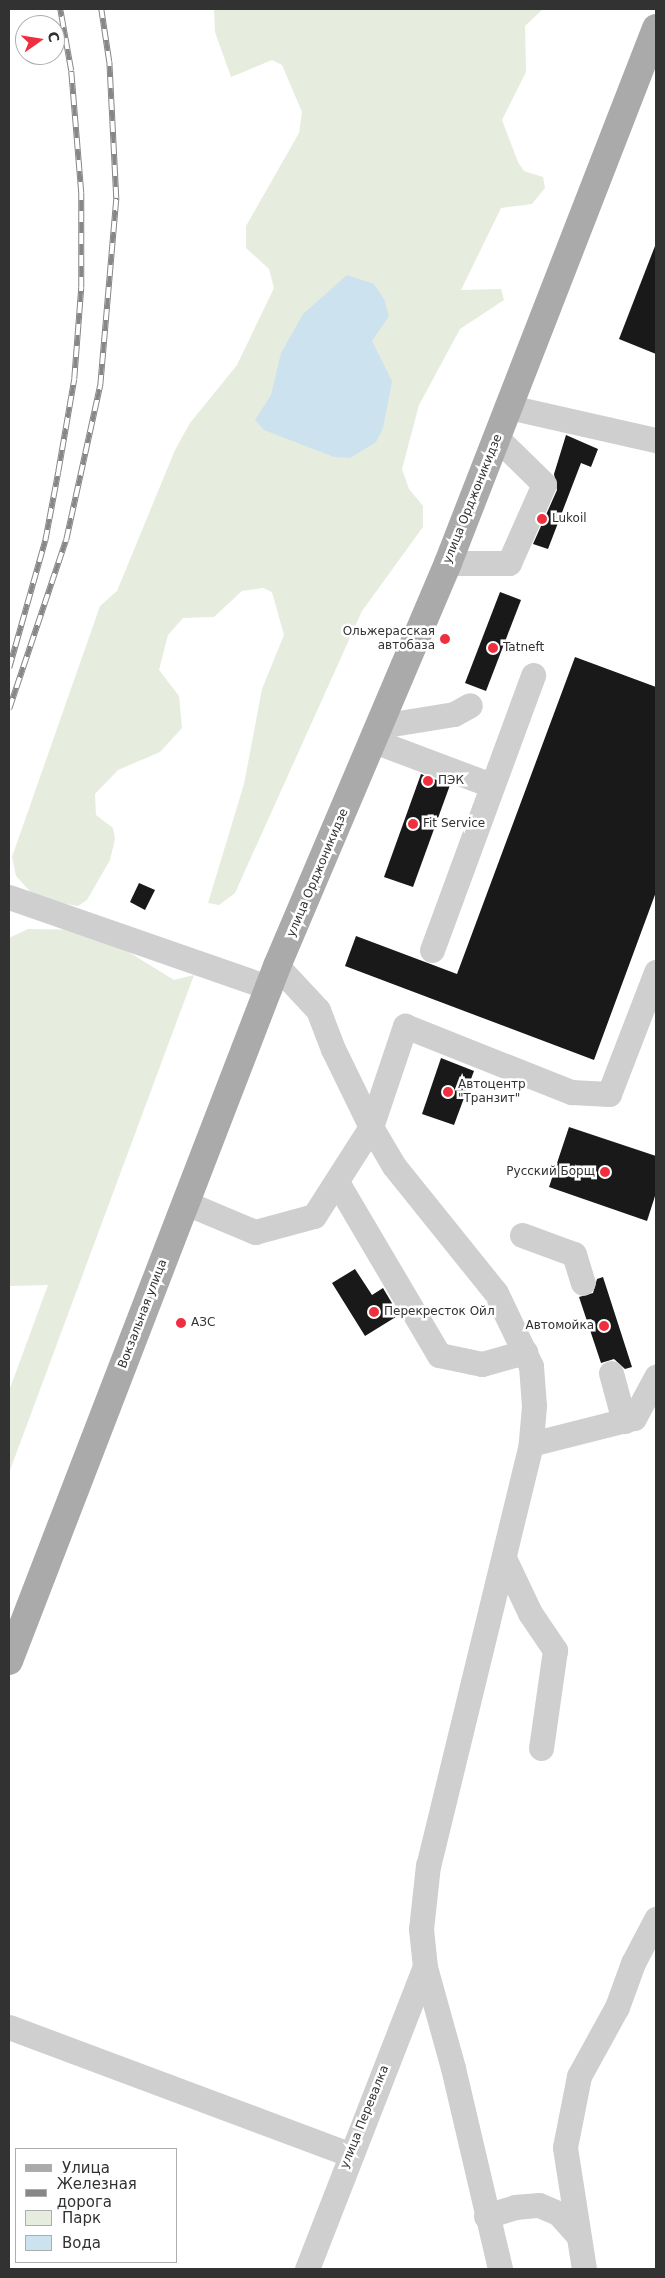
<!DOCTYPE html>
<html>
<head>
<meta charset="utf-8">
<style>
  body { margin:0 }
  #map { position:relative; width:665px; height:2278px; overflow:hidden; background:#fff; font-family:"DejaVu Sans",sans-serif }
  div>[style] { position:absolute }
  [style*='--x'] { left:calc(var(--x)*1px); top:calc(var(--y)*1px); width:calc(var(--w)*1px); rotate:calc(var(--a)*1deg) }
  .green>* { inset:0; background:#e6ecde }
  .water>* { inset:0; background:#cce2ef }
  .building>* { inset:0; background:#191919 }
  .minor>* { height:25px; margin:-12.5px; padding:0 12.5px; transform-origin:12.5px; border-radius:12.5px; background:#cfcfcf }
  .major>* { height:28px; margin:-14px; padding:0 14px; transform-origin:14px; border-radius:14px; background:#aaa }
  .rail>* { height:5.5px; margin-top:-2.75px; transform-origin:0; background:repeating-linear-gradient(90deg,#fff 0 11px,#878787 0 22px); box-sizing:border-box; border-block:1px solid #878787 }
  .dots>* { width:14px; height:14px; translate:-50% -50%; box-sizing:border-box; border:2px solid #fff; border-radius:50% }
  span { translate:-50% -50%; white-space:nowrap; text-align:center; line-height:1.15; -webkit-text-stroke:5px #fff; paint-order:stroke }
  .street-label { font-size:12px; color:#323232 }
  .poi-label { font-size:12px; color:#323232 }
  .left { translate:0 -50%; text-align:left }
  .right { translate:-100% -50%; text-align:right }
  .frame { position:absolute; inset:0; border:10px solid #323232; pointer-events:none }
  .legend { position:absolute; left:15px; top:2148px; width:162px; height:115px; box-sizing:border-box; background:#fff; border:1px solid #adadad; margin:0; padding:6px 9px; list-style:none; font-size:15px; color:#323232 }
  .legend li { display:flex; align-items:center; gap:10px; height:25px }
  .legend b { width:25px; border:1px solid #adadad }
  .north { position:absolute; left:15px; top:15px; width:50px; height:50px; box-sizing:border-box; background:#fff; border:1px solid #adadad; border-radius:50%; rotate:77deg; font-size:14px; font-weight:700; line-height:20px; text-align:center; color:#323232 }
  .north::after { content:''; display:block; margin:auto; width:18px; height:22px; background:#ef2f40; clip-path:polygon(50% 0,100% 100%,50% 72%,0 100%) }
</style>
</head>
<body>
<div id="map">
  <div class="green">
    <div style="clip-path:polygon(214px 9px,543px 9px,525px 26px,526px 72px,502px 120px,518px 162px,524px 171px,543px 177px,545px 188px,532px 204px,501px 208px,461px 290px,501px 289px,504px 300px,460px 329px,419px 405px,402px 469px,409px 489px,423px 506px,423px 527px,362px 611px,235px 893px,219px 905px,208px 903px,244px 784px,262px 689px,284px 635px,272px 592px,263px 588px,242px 591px,214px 617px,183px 618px,168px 635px,159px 670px,179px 696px,182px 728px,160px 752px,118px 770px,95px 794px,96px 815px,113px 828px,115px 839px,110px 860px,87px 900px,78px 906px,37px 899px,16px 876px,12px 857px,100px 606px,117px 591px,175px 450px,190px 423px,237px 365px,274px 288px,269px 269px,246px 248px,246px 226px,299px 133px,302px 112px,282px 65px,272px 60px,231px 77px,215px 32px)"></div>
    <div style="clip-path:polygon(28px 929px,93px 930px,174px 980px,194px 975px,9px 1473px,9px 1391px,48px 1285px,9px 1286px,9px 938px)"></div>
  </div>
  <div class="water">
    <div style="clip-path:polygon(347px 275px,374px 284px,384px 299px,389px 316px,372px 341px,392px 381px,383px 428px,376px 442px,350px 458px,334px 457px,264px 430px,255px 420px,271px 395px,281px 353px,303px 314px)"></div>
  </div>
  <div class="building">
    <div style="clip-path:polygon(655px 246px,656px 246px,656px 354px,619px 339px)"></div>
    <div style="clip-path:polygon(566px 435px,598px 449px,591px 467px,581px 463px,548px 549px,533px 544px,557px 490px,554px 474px)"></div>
    <div style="clip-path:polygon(500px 592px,521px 600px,486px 691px,465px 683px)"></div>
    <div style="clip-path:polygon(575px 657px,656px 687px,656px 892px,594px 1060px,345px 966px,356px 936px,457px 974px)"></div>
    <div style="clip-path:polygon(421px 774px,450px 785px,413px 887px,384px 877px)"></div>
    <div style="clip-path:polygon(139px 883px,155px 890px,145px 910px,130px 902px)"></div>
    <div style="clip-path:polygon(441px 1058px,474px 1071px,454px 1125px,422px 1114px)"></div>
    <div style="clip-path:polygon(569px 1127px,656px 1156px,656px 1193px,647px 1221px,549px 1187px)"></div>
    <div style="clip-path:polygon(355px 1269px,372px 1295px,383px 1288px,399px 1315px,365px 1336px,332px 1283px)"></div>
    <div style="clip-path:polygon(603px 1277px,632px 1367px,625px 1369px,614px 1359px,601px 1363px,579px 1297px,593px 1293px,597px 1279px)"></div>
  </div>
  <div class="minor">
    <div style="--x:509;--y:407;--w:151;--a:12.7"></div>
    <div style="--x:448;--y:563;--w:61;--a:0"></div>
    <div style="--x:509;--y:563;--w:86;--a:-66.1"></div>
    <div style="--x:544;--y:484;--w:66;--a:-135.6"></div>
    <div style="--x:380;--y:726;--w:75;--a:-9.2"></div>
    <div style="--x:454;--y:714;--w:18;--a:-29"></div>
    <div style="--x:374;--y:741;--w:125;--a:20.6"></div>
    <div style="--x:9;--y:897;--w:276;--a:19.2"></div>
    <div style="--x:432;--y:950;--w:293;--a:-69.8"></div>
    <div style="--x:277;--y:966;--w:60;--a:47"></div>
    <div style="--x:318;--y:1010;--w:42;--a:69"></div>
    <div style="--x:333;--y:1049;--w:87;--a:64"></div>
    <div style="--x:371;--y:1127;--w:45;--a:59.5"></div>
    <div style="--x:394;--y:1166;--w:163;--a:51.2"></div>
    <div style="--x:496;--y:1293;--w:81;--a:64.4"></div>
    <div style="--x:531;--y:1366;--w:40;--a:85.7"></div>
    <div style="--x:534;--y:1406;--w:38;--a:95"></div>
    <div style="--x:531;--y:1444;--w:433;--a:103.7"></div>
    <div style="--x:428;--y:1865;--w:64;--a:96.2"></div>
    <div style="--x:421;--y:1929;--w:38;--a:84"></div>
    <div style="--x:425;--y:1967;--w:105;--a:74.5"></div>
    <div style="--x:453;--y:2068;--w:206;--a:76.8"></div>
    <div style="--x:337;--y:1182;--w:201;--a:59.5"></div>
    <div style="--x:439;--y:1355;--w:44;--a:11.8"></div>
    <div style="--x:482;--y:1364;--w:45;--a:-15.6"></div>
    <div style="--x:186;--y:1203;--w:75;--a:22.8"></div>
    <div style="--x:255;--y:1232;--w:61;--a:-15.2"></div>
    <div style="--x:314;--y:1216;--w:106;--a:-57.4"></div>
    <div style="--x:371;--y:1127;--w:107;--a:-71.4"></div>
    <div style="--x:405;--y:1026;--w:179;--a:21.7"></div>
    <div style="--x:571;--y:1092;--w:38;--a:3"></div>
    <div style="--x:609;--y:1094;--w:131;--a:-68.9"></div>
    <div style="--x:522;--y:1235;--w:55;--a:20.1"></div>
    <div style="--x:574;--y:1254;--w:30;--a:73"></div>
    <div style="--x:611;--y:1373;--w:50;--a:74.8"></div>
    <div style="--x:531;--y:1444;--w:106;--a:-14.2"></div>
    <div style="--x:634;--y:1418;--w:47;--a:-61.8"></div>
    <div style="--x:504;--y:1558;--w:61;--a:64.7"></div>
    <div style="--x:530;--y:1613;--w:45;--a:56"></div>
    <div style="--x:555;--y:1650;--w:99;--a:98.1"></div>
    <div style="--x:9;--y:2027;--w:363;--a:20.5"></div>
    <div style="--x:486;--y:2216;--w:30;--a:-17"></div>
    <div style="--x:515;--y:2207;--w:24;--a:-5"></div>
    <div style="--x:539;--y:2205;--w:21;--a:23"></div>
    <div style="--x:558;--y:2213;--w:27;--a:48"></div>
    <div style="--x:307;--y:2269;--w:324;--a:-68.7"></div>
    <div style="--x:584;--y:2269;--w:123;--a:-98.9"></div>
    <div style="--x:565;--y:2147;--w:72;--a:-78.8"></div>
    <div style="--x:579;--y:2076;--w:79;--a:-61.2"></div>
    <div style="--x:617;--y:2007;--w:47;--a:-70"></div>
    <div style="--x:633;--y:1963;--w:50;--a:-62.4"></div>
  </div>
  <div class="major">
    <div style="--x:9;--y:1661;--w:745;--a:-68.91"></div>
    <div style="--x:277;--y:966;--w:438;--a:-67"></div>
    <div style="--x:448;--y:563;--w:574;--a:-68.75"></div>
  </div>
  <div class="rail">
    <div style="--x:9;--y:668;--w:132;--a:-74.2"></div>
    <div style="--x:45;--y:541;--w:70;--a:-79.3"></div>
    <div style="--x:58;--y:472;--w:94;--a:-80.2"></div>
    <div style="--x:74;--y:379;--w:91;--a:-85.6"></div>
    <div style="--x:81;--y:288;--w:95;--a:-90"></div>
    <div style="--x:81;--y:193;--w:122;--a:-94.7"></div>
    <div style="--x:71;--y:71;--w:63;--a:-100.1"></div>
    <div style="--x:9;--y:709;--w:178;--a:-71.4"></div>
    <div style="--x:66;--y:540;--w:158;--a:-77.6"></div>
    <div style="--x:100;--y:386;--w:189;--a:-85.1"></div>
    <div style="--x:116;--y:198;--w:136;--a:-92.9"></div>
    <div style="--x:109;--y:62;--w:54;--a:-98.6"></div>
  </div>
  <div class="dots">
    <div style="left:542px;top:519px;background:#ef2f40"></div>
    <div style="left:445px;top:639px;background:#ef2f40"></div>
    <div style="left:493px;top:648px;background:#ef2f40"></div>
    <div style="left:428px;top:781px;background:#ef2f40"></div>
    <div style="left:413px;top:824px;background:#ef2f40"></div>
    <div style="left:448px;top:1092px;background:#ef2f40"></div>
    <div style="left:605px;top:1172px;background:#ef2f40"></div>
    <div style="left:374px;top:1312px;background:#ef2f40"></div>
    <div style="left:181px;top:1323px;background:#ef2f40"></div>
    <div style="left:604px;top:1326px;background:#ef2f40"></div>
  </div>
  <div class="street-label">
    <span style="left:473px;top:499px;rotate:-68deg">улица Орджоникидзе</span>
    <span style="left:318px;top:873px;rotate:-67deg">улица Орджоникидзе</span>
    <span style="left:143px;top:1314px;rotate:-69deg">Вокзальная улица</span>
    <span style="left:365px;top:2117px;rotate:-68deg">улица Перевалка</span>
  </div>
  <div class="poi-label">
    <span class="left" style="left:552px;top:519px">Lukoil</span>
    <span class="right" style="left:435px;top:639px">Ольжерасская<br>автобаза</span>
    <span class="left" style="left:503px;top:648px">Tatneft</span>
    <span class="left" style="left:438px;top:781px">ПЭК</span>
    <span class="left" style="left:423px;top:824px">Fit Service</span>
    <span class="left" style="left:458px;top:1092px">Автоцентр<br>"Транзит"</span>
    <span class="right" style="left:595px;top:1172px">Русский Борщ</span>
    <span class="left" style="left:384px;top:1312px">Перекресток Ойл</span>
    <span class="left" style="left:191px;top:1323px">АЗС</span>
    <span class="right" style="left:594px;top:1326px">Автомойка</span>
  </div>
  <div class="frame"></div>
  <ul class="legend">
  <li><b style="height:6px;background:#aaa"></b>Улица</li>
  <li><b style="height:6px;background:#878787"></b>Железная дорога</li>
  <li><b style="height:14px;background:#e6ecde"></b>Парк</li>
  <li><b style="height:14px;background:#cce2ef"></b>Вода</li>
  </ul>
  <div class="north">С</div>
</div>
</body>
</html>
